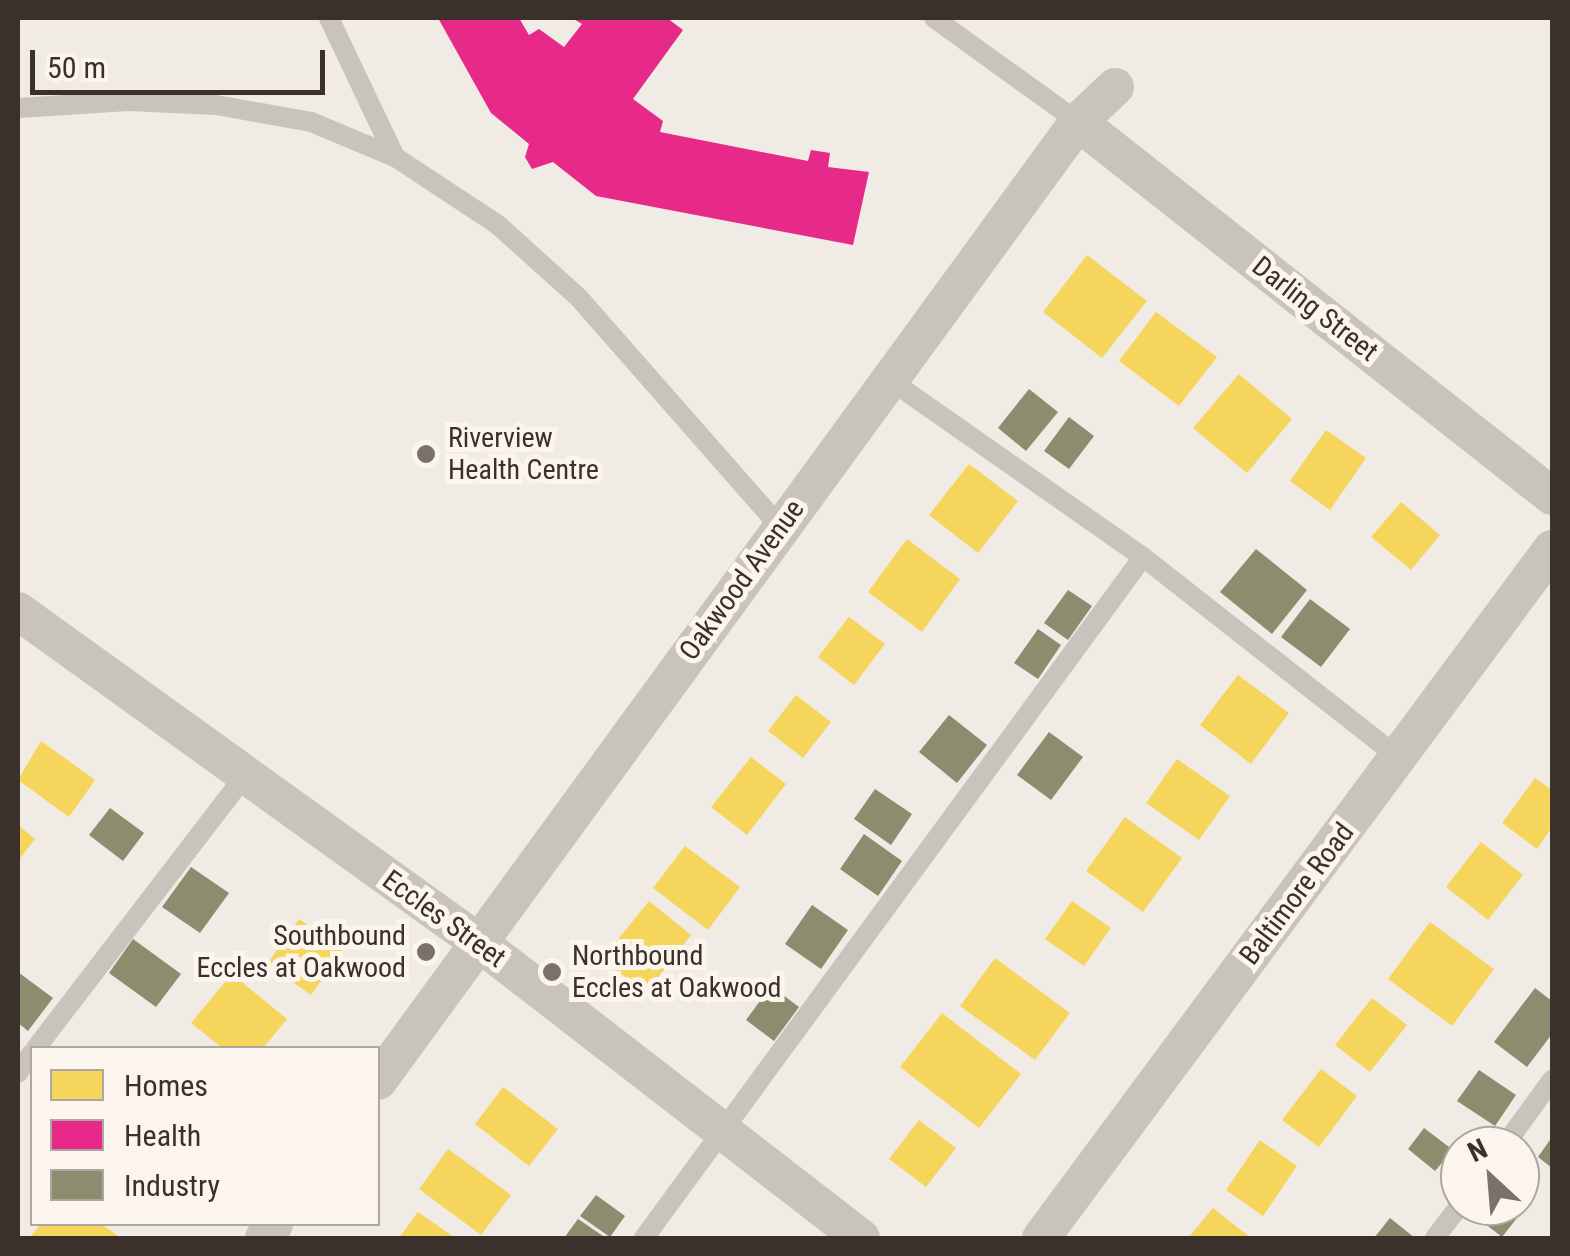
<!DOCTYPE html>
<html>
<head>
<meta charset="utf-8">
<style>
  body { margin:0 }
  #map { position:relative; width:1570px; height:1256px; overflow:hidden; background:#f0ebe5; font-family:"Roboto Condensed",sans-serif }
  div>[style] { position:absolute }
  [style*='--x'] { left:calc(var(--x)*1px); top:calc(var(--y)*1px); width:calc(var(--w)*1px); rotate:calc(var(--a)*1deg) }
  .homes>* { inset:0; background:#f6d55c }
  .health>* { inset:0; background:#e7298a }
  .industry>* { inset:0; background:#8c8c6e }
  .service>* { height:20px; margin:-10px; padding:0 10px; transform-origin:10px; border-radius:10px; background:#c9c3be }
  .minor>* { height:38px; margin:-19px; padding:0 19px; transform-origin:19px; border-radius:19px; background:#c9c3be }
  .dots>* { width:28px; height:28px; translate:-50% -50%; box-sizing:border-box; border:5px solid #fbf5ee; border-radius:50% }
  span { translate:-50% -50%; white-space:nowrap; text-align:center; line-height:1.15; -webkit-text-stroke:10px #fbf5ee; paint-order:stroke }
  .street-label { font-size:28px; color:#3b302b }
  .poi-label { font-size:28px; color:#3b302b }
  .left { translate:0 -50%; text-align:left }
  .right { translate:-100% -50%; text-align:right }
  .frame { position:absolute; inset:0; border:20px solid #3b302b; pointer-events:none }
  .legend { position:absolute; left:30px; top:1046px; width:350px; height:180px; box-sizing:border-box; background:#fbf5ee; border:2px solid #aea6a0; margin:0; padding:12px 18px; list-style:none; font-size:30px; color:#3b302b }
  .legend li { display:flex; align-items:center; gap:20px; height:50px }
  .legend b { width:50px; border:2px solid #aea6a0 }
  .north { position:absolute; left:1440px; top:1126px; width:100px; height:100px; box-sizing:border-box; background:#fbf5ee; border:2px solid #aea6a0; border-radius:50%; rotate:334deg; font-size:28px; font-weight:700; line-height:40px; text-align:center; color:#3b302b }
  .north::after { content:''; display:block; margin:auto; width:35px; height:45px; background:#7a716c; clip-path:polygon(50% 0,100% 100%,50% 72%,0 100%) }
  .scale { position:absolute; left:30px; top:50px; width:295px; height:45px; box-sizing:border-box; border:5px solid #3b302b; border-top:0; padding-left:12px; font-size:30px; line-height:35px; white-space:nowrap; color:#3b302b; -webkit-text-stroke:8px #fbf5ee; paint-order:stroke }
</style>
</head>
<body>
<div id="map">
  <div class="homes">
    <div style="clip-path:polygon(1087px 255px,1147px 301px,1102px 358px,1043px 312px)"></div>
    <div style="clip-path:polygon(1156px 312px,1217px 357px,1179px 406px,1119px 361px)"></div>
    <div style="clip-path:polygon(1239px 374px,1292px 419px,1247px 473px,1193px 428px)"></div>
    <div style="clip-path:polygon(1326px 430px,1366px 458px,1330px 510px,1290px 481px)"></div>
    <div style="clip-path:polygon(969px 464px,1018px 501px,978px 553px,929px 515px)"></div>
    <div style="clip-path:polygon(1401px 502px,1440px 535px,1411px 570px,1371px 537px)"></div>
    <div style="clip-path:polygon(907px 539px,960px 579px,922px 632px,868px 592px)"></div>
    <div style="clip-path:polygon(849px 617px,885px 644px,854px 685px,818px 657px)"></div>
    <div style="clip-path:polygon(1238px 675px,1289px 713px,1251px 764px,1200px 725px)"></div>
    <div style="clip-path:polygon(796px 695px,831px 722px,803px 758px,768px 731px)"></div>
    <div style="clip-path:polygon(41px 741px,95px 780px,69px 817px,18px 780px)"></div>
    <div style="clip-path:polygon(751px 757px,786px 784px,747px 835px,711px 807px)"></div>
    <div style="clip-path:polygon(1177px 759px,1230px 796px,1199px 840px,1146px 803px)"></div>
    <div style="clip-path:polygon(1535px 778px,1552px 790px,1552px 827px,1537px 849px,1502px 823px)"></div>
    <div style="clip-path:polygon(1125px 817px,1182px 858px,1143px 912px,1086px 871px)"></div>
    <div style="clip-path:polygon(18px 825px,35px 839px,18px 861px)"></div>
    <div style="clip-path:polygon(1481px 842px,1523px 875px,1488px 920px,1446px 887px)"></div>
    <div style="clip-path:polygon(685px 846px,740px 887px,708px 930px,653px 888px)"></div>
    <div style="clip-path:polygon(649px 901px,691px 935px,646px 993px,602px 959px)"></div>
    <div style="clip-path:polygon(1072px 901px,1111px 928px,1084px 966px,1045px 939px)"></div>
    <div style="clip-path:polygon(299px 919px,343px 950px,311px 995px,267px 964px)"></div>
    <div style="clip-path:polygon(1430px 922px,1494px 969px,1452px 1026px,1388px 979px)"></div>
    <div style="clip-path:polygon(995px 958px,1070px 1013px,1035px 1060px,960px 1006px)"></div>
    <div style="clip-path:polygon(232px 974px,287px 1019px,263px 1048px,222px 1048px,191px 1023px)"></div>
    <div style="clip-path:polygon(1372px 998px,1407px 1025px,1370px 1072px,1335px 1045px)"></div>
    <div style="clip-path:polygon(942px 1013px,1021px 1074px,979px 1128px,900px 1067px)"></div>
    <div style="clip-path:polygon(1321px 1069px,1357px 1096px,1319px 1147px,1282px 1120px)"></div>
    <div style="clip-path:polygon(503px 1087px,558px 1129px,529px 1166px,475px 1124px)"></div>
    <div style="clip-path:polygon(919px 1120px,956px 1148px,926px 1187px,889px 1159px)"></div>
    <div style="clip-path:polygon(1260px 1140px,1297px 1166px,1263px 1216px,1226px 1190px)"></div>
    <div style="clip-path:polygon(448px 1149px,511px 1195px,481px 1235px,419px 1189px)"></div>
    <div style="clip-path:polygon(1213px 1208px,1251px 1238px,1188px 1238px)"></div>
    <div style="clip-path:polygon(418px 1212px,455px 1238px,399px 1238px)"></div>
    <div style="clip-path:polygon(41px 1224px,101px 1224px,121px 1238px,29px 1238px)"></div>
  </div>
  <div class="health">
    <div style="clip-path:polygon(438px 18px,519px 18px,529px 35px,539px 29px,564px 47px,582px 24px,572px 18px,667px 18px,683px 30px,633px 99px,663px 121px,660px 132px,808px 161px,811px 150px,830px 153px,828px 167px,869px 172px,853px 245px,596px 196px,553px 162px,532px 169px,525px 157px,529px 144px,491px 113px)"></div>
  </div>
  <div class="industry">
    <div style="clip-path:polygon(1029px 389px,1058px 412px,1026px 451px,998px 428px)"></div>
    <div style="clip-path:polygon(1069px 417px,1094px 436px,1069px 469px,1044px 451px)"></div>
    <div style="clip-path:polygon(1256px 549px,1307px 590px,1272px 634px,1220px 592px)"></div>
    <div style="clip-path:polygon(1068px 590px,1092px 606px,1068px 640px,1044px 623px)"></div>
    <div style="clip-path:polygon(1310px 599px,1350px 629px,1321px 667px,1281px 637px)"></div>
    <div style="clip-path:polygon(1038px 629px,1061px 645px,1038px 679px,1014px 663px)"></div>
    <div style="clip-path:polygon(949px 715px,987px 745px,957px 783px,919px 752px)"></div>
    <div style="clip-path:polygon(1049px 732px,1083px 757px,1051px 800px,1017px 775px)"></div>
    <div style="clip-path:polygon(875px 789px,912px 814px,891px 845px,854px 819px)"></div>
    <div style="clip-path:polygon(110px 808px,144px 833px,123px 861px,89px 835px)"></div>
    <div style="clip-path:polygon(864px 834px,902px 861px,878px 896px,840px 869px)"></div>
    <div style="clip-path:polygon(191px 867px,229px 893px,200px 933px,162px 907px)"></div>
    <div style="clip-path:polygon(812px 905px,848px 930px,821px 969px,785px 944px)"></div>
    <div style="clip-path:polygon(133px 939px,181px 974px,156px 1007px,109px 973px)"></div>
    <div style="clip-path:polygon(18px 972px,53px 998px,28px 1031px,18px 1023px)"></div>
    <div style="clip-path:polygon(771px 986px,799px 1007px,774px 1041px,746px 1020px)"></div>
    <div style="clip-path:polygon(1535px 988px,1552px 1001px,1552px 1034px,1527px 1067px,1494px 1042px)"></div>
    <div style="clip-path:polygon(1479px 1070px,1516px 1095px,1495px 1126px,1457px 1101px)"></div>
    <div style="clip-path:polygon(1424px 1128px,1453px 1150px,1435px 1171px,1408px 1149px)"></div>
    <div style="clip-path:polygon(1552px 1137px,1552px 1168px,1538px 1157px)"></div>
    <div style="clip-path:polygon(596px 1195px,625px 1216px,610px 1237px,580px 1216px)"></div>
    <div style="clip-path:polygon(1483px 1206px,1521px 1206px,1524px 1209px,1502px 1237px,1475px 1216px)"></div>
    <div style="clip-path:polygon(1390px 1218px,1415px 1238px,1374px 1238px)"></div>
    <div style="clip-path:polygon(578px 1219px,606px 1238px,564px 1238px)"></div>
  </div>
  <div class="service">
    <div style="--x:329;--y:18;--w:154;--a:64.6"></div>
    <div style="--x:934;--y:18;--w:178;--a:35.8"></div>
    <div style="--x:18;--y:108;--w:111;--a:-3.6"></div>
    <div style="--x:129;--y:101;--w:87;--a:2.6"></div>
    <div style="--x:216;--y:105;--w:97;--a:10.1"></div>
    <div style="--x:311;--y:122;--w:91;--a:22.6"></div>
    <div style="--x:395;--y:157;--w:123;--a:33.4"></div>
    <div style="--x:498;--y:225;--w:109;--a:42"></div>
    <div style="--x:579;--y:298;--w:306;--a:48.7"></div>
    <div style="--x:890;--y:380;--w:309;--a:35"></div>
    <div style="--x:1143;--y:557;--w:324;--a:38.1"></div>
    <div style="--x:36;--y:1048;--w:343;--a:-52.5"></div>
    <div style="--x:18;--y:1073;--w:24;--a:-55"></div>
    <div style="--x:1504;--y:1146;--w:82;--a:-54"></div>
    <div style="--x:644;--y:1238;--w:844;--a:-53.77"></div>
    <div style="--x:1435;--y:1238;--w:41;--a:-52.9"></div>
  </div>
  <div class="minor">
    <div style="--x:1078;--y:122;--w:604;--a:38.27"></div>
    <div style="--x:18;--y:611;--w:567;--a:35.74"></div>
    <div style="--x:478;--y:942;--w:484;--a:37.7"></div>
    <div style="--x:378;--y:1081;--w:1187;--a:-53.87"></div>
    <div style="--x:1078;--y:122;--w:51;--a:-43.4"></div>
    <div style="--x:264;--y:1238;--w:17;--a:-54"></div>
    <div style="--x:1041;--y:1238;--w:858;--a:-53.44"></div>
  </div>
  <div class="dots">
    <div style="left:426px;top:454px;background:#7a716c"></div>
    <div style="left:426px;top:952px;background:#7a716c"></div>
    <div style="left:552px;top:972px;background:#7a716c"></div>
  </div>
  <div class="street-label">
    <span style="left:1315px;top:309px;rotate:38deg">Darling Street</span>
    <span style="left:742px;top:580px;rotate:-54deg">Oakwood Avenue</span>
    <span style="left:1297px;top:894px;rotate:-53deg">Baltimore Road</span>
    <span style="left:444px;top:919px;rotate:36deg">Eccles Street</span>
  </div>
  <div class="poi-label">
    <span class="left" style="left:448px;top:454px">Riverview<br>Health Centre</span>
    <span class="right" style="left:406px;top:952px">Southbound<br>Eccles at Oakwood</span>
    <span class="left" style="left:572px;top:972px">Northbound<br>Eccles at Oakwood</span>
  </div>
  <div class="frame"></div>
  <ul class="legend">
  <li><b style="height:28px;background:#f6d55c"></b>Homes</li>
  <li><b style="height:28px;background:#e7298a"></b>Health</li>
  <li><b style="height:28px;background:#8c8c6e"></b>Industry</li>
  </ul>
  <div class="north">N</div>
  <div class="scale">50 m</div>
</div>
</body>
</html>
